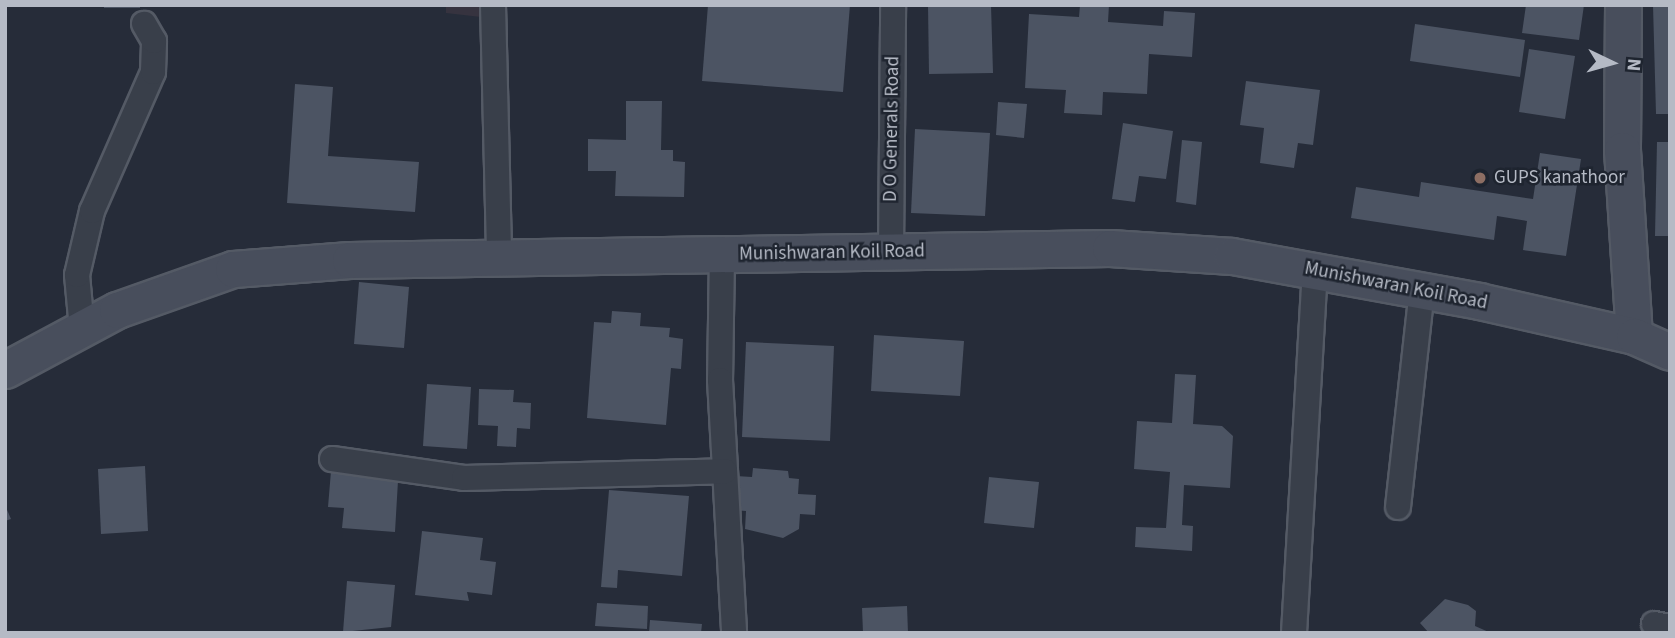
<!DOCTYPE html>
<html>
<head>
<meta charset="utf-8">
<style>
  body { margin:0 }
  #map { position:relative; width:1675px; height:638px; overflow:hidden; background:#262c39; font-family:"Source Sans 3",sans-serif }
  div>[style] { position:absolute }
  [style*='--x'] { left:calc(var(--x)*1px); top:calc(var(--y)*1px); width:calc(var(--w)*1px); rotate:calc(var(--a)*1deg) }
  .medical>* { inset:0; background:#36333f }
  .building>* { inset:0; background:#4c5463 }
  .roads { filter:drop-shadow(2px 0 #545a65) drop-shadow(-2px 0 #545a65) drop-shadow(0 2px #545a65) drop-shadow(0 -2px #545a65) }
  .street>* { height:24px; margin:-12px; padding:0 12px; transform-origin:12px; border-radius:12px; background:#393f4a }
  .secondary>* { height:35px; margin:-17.5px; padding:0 17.5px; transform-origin:17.5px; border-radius:17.5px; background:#484e5c }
  .dots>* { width:19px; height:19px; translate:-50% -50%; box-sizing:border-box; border:4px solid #1e242f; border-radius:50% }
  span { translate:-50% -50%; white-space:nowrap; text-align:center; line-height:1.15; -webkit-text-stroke:5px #1e242f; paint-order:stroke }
  .street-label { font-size:19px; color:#b5bac5 }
  .poi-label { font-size:19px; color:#b5bac5 }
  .left { translate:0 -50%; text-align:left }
  .frame { position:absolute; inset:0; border:7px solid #b5bac5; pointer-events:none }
  .north { position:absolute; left:1577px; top:28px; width:70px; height:70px; -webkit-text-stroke:5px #1e242f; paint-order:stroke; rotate:95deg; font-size:19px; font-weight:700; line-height:28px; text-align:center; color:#b5bac5 }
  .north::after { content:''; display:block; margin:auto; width:24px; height:32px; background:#b5bac5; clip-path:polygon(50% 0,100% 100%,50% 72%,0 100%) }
</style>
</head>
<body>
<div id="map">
  <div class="medical">
    <div style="clip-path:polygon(446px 5px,481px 5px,481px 17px,446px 13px)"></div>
  </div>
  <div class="building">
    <div style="clip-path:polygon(104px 5px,140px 5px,140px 8px,104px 8px)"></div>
    <div style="clip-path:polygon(708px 5px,850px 5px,843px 92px,702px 81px)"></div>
    <div style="clip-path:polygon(928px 5px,991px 5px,993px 73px,929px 74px)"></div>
    <div style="clip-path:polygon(1080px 5px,1109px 5px,1108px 22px,1163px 26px,1164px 11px,1195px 13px,1192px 57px,1149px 54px,1147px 94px,1103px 92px,1102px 115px,1064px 113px,1066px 90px,1025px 88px,1029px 14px,1079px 17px)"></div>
    <div style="clip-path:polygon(1526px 5px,1584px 5px,1579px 40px,1522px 33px)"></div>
    <div style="clip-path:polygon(1653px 5px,1670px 5px,1670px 114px,1656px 114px)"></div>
    <div style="clip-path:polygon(1415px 24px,1525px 40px,1520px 77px,1410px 61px)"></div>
    <div style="clip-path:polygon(1529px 49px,1575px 56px,1565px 119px,1519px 112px)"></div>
    <div style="clip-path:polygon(1246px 81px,1320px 90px,1313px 145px,1298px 143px,1294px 168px,1260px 163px,1264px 128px,1240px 125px)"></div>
    <div style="clip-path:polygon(295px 84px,333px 87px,328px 156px,419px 162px,415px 212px,287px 203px)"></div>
    <div style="clip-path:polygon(626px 101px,662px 101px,661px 150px,673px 150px,673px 161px,685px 162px,684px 197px,615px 196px,616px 171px,588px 171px,588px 139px,626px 140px)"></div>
    <div style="clip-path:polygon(998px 102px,1027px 104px,1024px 138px,996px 135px)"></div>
    <div style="clip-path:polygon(1123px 123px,1173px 131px,1166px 179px,1139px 176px,1135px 202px,1112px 199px)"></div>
    <div style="clip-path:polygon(915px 129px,990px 133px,985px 216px,911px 213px)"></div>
    <div style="clip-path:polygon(1182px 140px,1202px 142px,1196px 205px,1176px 202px)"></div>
    <div style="clip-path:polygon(1657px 142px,1670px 142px,1670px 236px,1655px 236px)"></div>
    <div style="clip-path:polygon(1540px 153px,1581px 159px,1566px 256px,1523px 250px,1527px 221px,1497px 216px,1494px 240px,1351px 218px,1356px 187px,1419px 197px,1421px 182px,1533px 199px)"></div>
    <div style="clip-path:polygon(359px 282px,409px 287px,404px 348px,354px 344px)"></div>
    <div style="clip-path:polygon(612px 311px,641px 313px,640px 326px,670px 328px,669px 337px,683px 339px,681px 369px,671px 368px,666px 425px,587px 418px,594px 322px,611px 323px)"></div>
    <div style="clip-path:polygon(874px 335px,964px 341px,960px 396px,871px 391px)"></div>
    <div style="clip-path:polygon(746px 342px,834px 346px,830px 441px,742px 437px)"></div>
    <div style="clip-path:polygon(1175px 374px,1196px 375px,1193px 424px,1222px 426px,1233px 436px,1230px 488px,1184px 485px,1182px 525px,1193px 526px,1192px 551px,1135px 547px,1136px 527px,1166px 528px,1170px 472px,1134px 469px,1137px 421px,1172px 423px)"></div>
    <div style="clip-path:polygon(427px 384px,471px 387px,467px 449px,423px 446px)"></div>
    <div style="clip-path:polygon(479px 389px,514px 390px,513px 402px,531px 403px,530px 429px,517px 428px,516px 447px,497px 446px,498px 426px,478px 425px)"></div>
    <div style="clip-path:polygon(332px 459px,399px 464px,395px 532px,342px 528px,344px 508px,328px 507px)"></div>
    <div style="clip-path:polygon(145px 466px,148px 531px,101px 534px,98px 469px)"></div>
    <div style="clip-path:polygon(753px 468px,788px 471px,789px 478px,799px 479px,798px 494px,816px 495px,815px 515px,800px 514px,799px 529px,783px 538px,745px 529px,746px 511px,733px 510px,736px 476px,752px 477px)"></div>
    <div style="clip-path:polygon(989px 477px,1039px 482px,1034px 528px,984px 523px)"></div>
    <div style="clip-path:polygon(609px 490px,689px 496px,682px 576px,618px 570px,617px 588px,601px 587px)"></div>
    <div style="clip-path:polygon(5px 505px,11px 519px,5px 521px)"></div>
    <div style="clip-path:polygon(422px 531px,483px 538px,480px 560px,496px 562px,492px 595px,467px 592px,469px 601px,415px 595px)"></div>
    <div style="clip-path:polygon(347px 581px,395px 585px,391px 627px,343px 632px)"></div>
    <div style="clip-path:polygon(1445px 599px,1468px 605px,1476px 611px,1475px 626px,1491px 633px,1429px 633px,1420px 623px)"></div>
    <div style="clip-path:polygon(597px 603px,648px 606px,647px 629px,595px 626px)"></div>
    <div style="clip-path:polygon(907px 606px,908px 633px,863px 633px,862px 608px)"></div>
    <div style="clip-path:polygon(650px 620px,702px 624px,701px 633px,649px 633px)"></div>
  </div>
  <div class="roads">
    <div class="street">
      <div style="--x:493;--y:5;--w:253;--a:88.6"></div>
      <div style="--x:891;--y:252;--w:247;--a:-89.5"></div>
      <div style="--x:722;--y:255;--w:125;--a:90.9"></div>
      <div style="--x:720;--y:380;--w:253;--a:86.8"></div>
      <div style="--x:82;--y:329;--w:54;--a:-95.3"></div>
      <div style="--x:77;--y:275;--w:66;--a:-76.8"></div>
      <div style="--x:92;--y:211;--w:152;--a:-66.3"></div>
      <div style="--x:153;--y:72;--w:31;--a:-88"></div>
      <div style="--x:154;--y:41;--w:20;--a:-120"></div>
      <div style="--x:332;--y:459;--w:133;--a:8.2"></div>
      <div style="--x:464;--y:478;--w:261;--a:-1.5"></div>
      <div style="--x:1398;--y:507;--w:217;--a:-83.7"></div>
      <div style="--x:1654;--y:624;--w:16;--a:11"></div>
      <div style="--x:1294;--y:633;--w:363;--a:-86.7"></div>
    </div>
    <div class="secondary">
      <div style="--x:1623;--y:5;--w:145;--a:90.4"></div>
      <div style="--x:1622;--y:150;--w:186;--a:86.3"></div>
      <div style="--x:5;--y:370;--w:127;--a:-28.2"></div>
      <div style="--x:117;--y:310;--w:123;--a:-19.5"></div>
      <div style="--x:233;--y:269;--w:117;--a:-4.4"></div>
      <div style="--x:350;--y:260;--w:760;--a:-0.9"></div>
      <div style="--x:1110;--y:248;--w:122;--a:3.8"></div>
      <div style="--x:1232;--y:256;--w:251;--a:10.3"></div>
      <div style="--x:1479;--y:301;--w:159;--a:12.7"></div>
      <div style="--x:1634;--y:336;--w:39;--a:24"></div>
    </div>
  </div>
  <div class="dots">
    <div style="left:1480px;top:178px;background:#8d6e63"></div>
  </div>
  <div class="street-label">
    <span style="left:892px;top:129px;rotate:-89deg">D O Generals Road</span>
    <span style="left:832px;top:253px;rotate:-1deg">Munishwaran Koil Road</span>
    <span style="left:1396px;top:286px;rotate:11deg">Munishwaran Koil Road</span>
  </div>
  <div class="poi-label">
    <span class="left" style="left:1494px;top:178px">GUPS kanathoor</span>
  </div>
  <div class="frame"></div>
  <div class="north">N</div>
</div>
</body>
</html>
